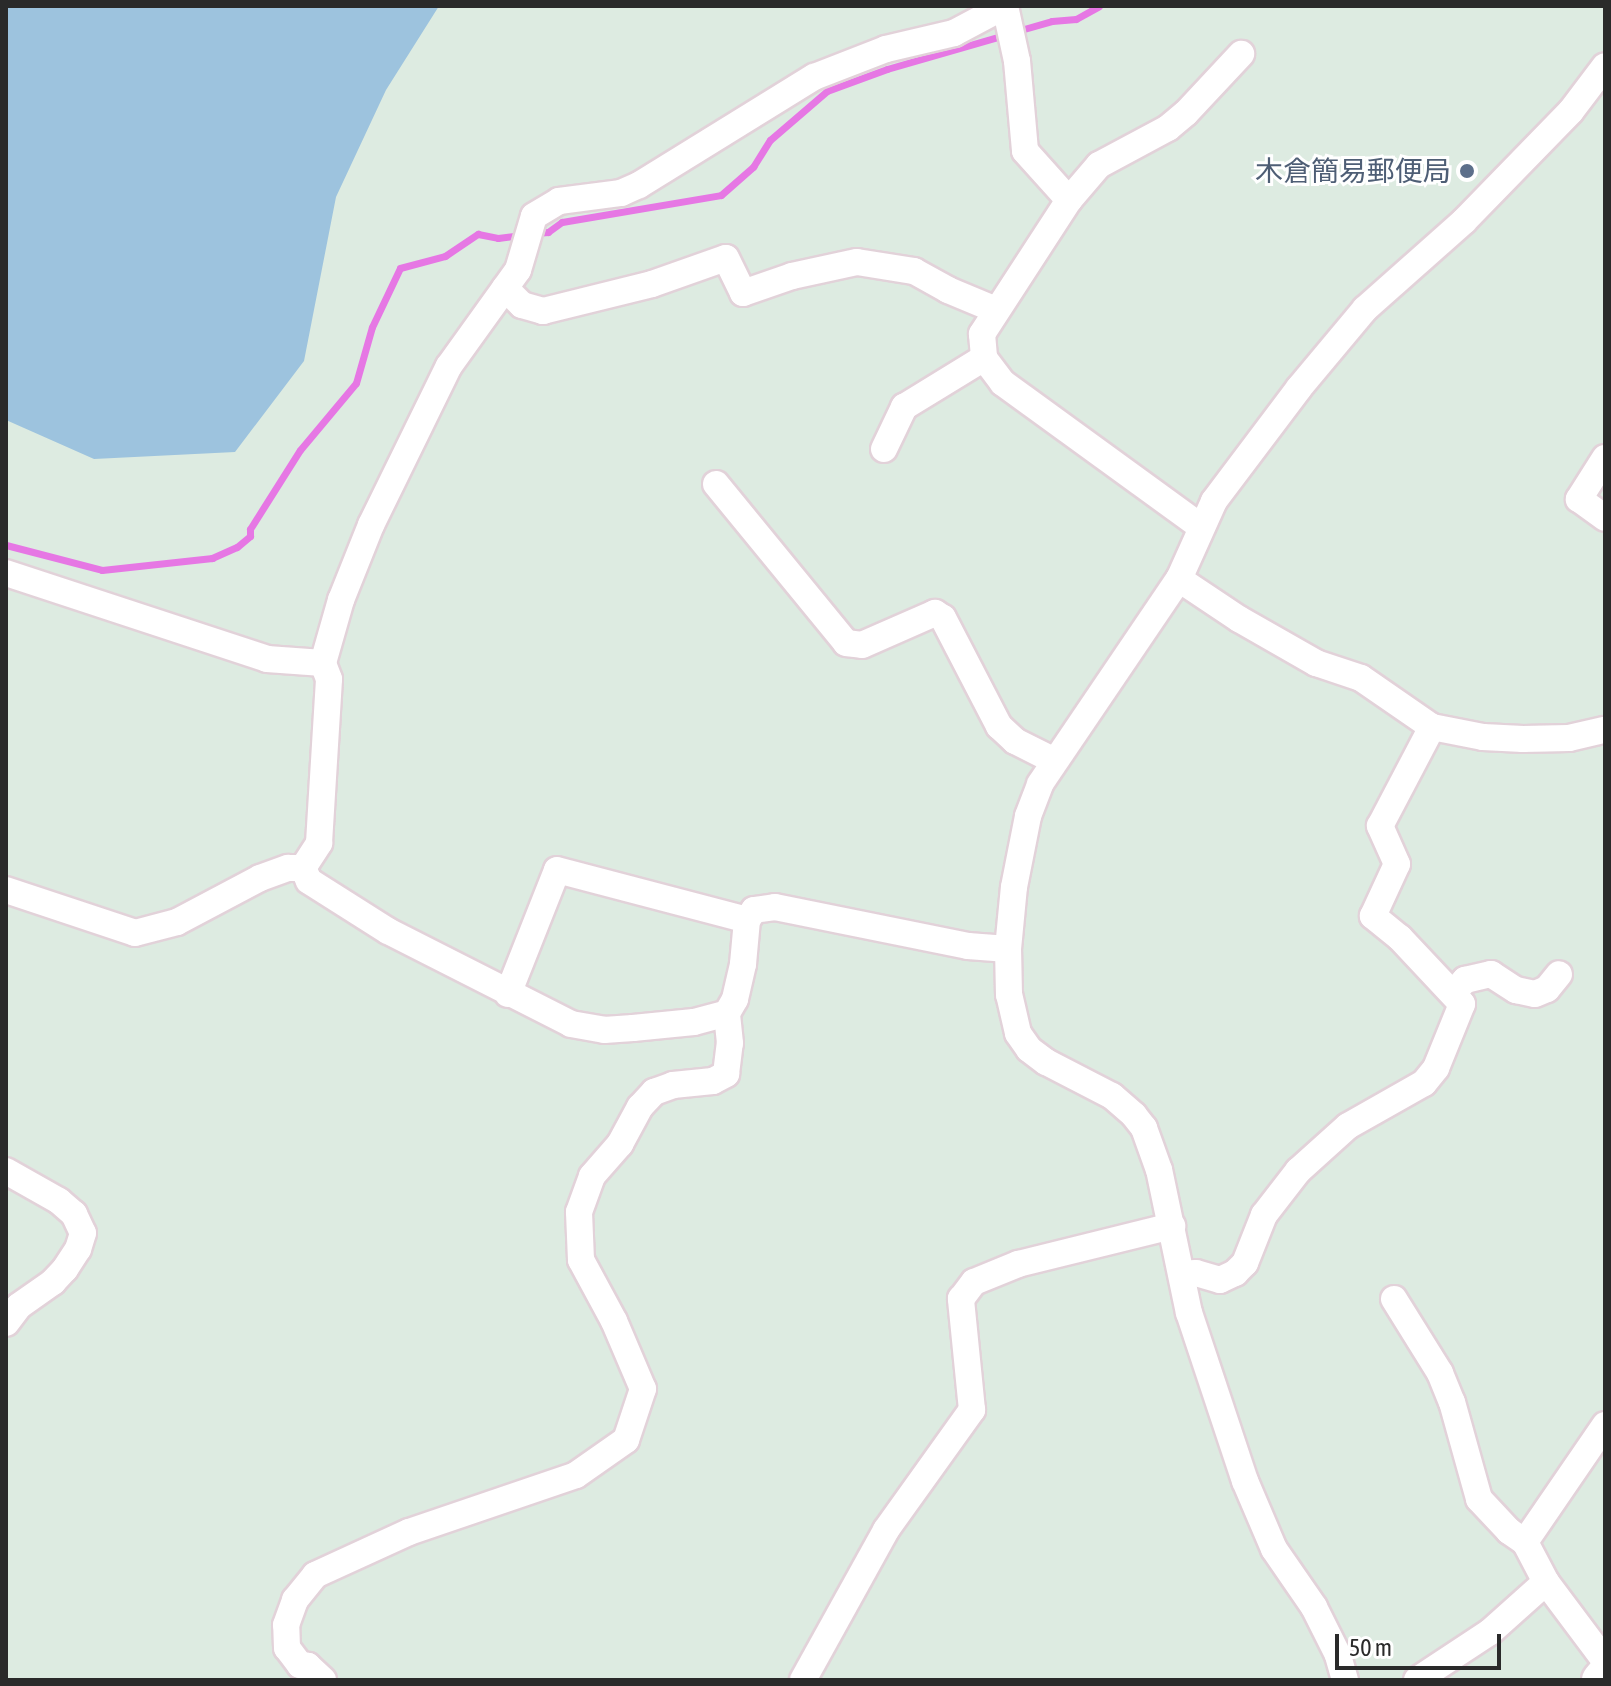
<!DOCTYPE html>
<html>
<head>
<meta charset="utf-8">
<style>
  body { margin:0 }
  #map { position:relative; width:1611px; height:1686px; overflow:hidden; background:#ddebe1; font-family:"Asap Condensed","Noto Sans JP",sans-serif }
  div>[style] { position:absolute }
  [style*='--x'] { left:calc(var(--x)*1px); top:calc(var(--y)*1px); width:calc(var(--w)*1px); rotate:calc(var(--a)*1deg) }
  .green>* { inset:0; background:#9dc3de }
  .stream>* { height:7px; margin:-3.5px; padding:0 3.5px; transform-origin:3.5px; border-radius:3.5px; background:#e677e4 }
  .roads { filter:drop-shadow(2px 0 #e2d2d9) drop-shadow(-2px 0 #e2d2d9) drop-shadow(0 2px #e2d2d9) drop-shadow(0 -2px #e2d2d9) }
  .minor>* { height:26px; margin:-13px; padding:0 13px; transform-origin:13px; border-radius:13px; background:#fff }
  .secondary>* { height:36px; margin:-18px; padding:0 18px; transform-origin:18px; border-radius:18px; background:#fff }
  .dots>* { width:22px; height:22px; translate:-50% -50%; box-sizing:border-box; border:4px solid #fff; border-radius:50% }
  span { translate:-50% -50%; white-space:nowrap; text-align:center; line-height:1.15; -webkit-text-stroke:6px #fff; paint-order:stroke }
  .service-label { font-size:28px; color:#4e5e75 }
  .right { translate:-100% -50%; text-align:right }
  .frame { position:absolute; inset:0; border:8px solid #2a2a2a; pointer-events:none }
  .scale { position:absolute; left:1335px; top:1634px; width:166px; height:36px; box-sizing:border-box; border:4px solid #2a2a2a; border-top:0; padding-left:10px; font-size:24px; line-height:28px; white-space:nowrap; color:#2a2a2a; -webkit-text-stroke:6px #fff; paint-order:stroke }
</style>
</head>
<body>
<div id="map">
  <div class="green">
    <div style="clip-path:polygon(6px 6px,439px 6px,386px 90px,336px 197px,304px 361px,235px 452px,94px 459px,6px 420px)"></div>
  </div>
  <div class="stream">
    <div style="--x:1017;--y:31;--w:36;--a:-16"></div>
    <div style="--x:1052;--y:21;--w:24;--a:-5"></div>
    <div style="--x:1076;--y:19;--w:26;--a:-29"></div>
    <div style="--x:536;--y:233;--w:12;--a:-5"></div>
    <div style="--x:548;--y:232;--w:17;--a:-36"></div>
    <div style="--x:562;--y:222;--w:161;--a:-9.6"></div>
    <div style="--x:721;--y:195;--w:43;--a:-41.2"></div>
    <div style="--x:753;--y:167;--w:32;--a:-58"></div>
    <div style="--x:770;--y:140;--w:75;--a:-40.7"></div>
    <div style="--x:827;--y:91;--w:64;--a:-20.1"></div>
    <div style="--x:887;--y:69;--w:123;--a:-16.1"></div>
    <div style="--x:6;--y:545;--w:99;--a:14.6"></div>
    <div style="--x:102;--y:570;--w:111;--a:-6.2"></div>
    <div style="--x:212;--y:558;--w:27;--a:-24"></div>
    <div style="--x:237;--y:547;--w:17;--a:-40"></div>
    <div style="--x:250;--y:536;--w:7;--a:-90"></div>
    <div style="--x:250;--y:529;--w:93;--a:-57.7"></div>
    <div style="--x:300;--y:450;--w:87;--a:-50.1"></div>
    <div style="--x:356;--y:383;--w:58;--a:-74.1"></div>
    <div style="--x:372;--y:327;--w:65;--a:-64.6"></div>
    <div style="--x:400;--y:268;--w:47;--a:-14.9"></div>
    <div style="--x:445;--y:256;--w:40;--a:-34"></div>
    <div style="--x:478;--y:234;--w:20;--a:11"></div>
    <div style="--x:498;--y:238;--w:25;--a:-7"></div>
  </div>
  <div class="roads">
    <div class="minor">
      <div style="--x:1005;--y:6;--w:56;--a:77.7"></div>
      <div style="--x:1017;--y:61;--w:90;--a:84.9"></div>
      <div style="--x:1025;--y:151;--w:66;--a:48.1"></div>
      <div style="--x:1069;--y:200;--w:160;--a:123"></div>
      <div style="--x:982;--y:334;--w:24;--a:85"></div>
      <div style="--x:984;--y:358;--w:31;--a:53"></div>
      <div style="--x:1003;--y:383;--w:243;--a:36"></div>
      <div style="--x:1069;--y:200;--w:46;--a:-49.4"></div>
      <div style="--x:1099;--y:165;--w:78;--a:-28.2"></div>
      <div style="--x:1168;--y:128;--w:23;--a:-40"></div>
      <div style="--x:1186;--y:113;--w:81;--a:-47"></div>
      <div style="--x:505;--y:288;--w:24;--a:45"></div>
      <div style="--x:522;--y:305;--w:22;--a:16"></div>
      <div style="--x:543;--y:311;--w:112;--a:-13.9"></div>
      <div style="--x:652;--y:284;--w:78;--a:-19.4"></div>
      <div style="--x:726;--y:258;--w:39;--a:64"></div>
      <div style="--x:743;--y:293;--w:52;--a:-19.1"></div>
      <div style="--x:792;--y:276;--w:66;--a:-12.2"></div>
      <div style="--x:857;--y:262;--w:58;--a:9"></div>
      <div style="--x:914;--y:271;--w:39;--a:29"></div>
      <div style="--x:948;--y:290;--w:52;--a:22.6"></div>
      <div style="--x:884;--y:449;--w:47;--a:-64.5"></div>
      <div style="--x:904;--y:407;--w:94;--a:-31.5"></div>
      <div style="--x:1605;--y:458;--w:49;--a:122.4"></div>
      <div style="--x:1579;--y:499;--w:32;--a:36"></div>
      <div style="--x:716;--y:484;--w:205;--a:50.7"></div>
      <div style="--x:846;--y:643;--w:16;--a:7"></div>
      <div style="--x:862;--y:645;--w:80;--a:-23.7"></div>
      <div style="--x:935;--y:613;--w:9;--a:32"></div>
      <div style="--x:943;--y:618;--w:122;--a:62.6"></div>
      <div style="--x:999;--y:726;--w:22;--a:43"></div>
      <div style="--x:1015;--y:741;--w:42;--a:26.6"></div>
      <div style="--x:6;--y:573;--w:275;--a:18.2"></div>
      <div style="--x:267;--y:659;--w:56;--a:4.1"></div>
      <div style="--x:1179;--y:579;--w:72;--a:33.7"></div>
      <div style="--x:1239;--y:619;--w:89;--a:29.7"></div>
      <div style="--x:1316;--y:663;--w:47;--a:18.4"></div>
      <div style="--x:1361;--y:678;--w:86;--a:34.6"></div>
      <div style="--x:1432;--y:727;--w:52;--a:11.1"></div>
      <div style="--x:1483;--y:737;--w:40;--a:2.9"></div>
      <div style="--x:1523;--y:739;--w:46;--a:-1.2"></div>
      <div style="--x:1569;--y:738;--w:37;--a:-13"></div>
      <div style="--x:303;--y:868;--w:30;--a:-57"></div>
      <div style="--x:319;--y:843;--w:164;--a:-86.5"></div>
      <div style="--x:329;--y:679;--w:17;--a:-111"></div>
      <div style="--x:323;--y:663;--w:66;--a:-74.1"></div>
      <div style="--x:341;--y:600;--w:81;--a:-68.2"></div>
      <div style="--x:371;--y:525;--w:177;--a:-63.9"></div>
      <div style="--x:449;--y:366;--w:118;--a:-54.3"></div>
      <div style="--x:518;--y:270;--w:56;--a:-73.5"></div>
      <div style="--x:534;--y:216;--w:29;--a:-31"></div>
      <div style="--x:559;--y:201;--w:63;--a:-7.4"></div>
      <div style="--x:621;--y:193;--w:20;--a:-24"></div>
      <div style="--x:639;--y:185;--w:206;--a:-31.7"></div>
      <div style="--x:814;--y:77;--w:77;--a:-21.3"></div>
      <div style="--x:886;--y:49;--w:70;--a:-13.2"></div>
      <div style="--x:954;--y:33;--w:58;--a:-27.9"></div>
      <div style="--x:303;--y:868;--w:14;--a:65"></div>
      <div style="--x:309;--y:881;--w:93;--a:32.3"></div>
      <div style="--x:388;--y:931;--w:205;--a:26.9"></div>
      <div style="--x:571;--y:1024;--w:34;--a:10"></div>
      <div style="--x:604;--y:1030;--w:29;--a:-4"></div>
      <div style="--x:633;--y:1028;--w:61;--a:-5.6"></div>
      <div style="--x:694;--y:1022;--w:34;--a:-15"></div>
      <div style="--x:6;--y:890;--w:136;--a:18.4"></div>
      <div style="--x:135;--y:933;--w:43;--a:-14.7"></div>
      <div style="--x:177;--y:922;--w:94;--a:-27.9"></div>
      <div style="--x:260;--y:878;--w:30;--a:-20"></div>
      <div style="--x:288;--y:868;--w:15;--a:0"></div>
      <div style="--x:1453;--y:993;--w:18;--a:-47"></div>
      <div style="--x:1465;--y:980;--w:27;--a:-13"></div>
      <div style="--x:1491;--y:974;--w:30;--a:33"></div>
      <div style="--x:1516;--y:990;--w:19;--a:12"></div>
      <div style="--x:1535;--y:994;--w:13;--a:-23"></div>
      <div style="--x:1547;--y:989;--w:19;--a:-51"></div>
      <div style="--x:508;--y:994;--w:133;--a:-68.4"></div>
      <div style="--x:557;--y:870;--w:196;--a:14.7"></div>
      <div style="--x:6;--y:1171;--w:61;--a:29.5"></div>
      <div style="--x:59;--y:1201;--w:20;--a:41"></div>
      <div style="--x:74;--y:1214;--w:21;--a:65"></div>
      <div style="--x:83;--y:1233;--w:17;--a:107"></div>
      <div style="--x:78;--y:1249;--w:24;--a:123"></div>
      <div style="--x:65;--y:1269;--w:18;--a:133"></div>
      <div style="--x:53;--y:1282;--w:42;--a:144.8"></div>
      <div style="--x:19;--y:1306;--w:21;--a:127"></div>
      <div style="--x:1182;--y:1274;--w:14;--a:-4"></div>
      <div style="--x:1196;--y:1273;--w:25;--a:16"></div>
      <div style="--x:1220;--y:1280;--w:17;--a:-25"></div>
      <div style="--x:1235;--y:1273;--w:14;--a:-45"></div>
      <div style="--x:1245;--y:1263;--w:52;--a:-68.4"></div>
      <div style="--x:1264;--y:1215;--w:56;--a:-52.3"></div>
      <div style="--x:1298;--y:1171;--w:67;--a:-42"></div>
      <div style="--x:1348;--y:1126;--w:87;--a:-29.5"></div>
      <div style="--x:1424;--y:1083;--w:19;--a:-51"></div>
      <div style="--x:1436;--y:1068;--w:69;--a:-67.9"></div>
      <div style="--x:1462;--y:1004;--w:91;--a:-133.2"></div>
      <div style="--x:1400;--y:938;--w:35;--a:-141"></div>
      <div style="--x:1373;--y:916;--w:57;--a:-65.2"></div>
      <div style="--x:1397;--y:864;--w:42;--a:-114.1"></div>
      <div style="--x:1380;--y:826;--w:112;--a:-62.3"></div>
      <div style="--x:1394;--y:1299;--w:87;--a:58.1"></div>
      <div style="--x:1440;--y:1373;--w:31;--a:68"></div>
      <div style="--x:1452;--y:1402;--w:101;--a:74.4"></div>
      <div style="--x:1479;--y:1499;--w:44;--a:46.8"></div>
      <div style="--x:1509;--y:1531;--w:19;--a:35"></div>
      <div style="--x:1605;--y:1425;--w:142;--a:124.4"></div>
      <div style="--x:1525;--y:1542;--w:45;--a:62.3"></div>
      <div style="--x:1546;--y:1582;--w:99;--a:53.2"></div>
      <div style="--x:323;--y:1680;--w:21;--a:-137"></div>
      <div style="--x:308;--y:1666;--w:8;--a:-173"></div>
      <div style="--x:300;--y:1665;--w:21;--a:-127"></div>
      <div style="--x:287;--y:1648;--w:23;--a:-92"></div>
      <div style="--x:286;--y:1625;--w:27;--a:-70"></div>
      <div style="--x:295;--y:1600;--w:32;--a:-51"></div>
      <div style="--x:315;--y:1575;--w:103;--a:-24.6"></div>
      <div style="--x:409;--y:1532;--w:176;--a:-18.8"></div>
      <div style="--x:576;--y:1475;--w:61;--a:-35"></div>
      <div style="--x:626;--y:1440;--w:54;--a:-71.6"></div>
      <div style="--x:643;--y:1389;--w:74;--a:-113.1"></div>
      <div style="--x:614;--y:1321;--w:69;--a:-118.4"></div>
      <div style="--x:581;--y:1260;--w:48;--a:-92.4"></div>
      <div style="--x:579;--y:1212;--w:38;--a:-70"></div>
      <div style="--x:592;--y:1176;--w:43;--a:-48.8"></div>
      <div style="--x:620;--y:1144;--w:42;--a:-61.6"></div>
      <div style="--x:640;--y:1107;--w:21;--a:-47"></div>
      <div style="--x:654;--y:1092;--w:20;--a:-20"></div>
      <div style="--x:673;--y:1085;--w:40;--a:-5.7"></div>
      <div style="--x:713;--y:1081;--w:15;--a:-28"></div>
      <div style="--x:726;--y:1074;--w:31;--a:-83"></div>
      <div style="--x:730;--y:1043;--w:30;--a:-96"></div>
      <div style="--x:727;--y:1013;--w:16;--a:-60"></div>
      <div style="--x:735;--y:999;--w:36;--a:-77"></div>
      <div style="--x:743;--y:964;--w:44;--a:-84.8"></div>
      <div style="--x:747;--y:920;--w:12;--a:-55"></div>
      <div style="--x:754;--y:910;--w:21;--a:-8"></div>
      <div style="--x:775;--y:907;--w:197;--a:11.4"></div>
      <div style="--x:968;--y:946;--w:40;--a:4.3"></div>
      <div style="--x:803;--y:1680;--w:171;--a:-61"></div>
      <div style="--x:886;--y:1530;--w:148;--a:-54.4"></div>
      <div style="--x:972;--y:1410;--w:112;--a:-95.7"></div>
      <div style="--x:961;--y:1299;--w:21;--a:-53"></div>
      <div style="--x:974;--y:1282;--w:48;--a:-22.2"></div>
      <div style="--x:1018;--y:1264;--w:159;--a:-13.9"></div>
      <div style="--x:1345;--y:1680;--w:26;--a:-106"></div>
      <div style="--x:1338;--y:1655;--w:54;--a:-116.6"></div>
      <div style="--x:1314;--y:1607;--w:70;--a:-124.6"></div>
      <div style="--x:1274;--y:1549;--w:74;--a:-113.1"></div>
      <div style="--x:1245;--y:1481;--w:177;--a:-108.4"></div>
      <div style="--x:1189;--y:1313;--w:146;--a:-101.8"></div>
      <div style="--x:1159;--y:1170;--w:45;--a:-109.7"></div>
      <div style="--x:1144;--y:1128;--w:16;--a:-128"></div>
      <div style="--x:1134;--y:1115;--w:29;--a:-139"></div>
      <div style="--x:1112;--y:1096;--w:74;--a:-152.7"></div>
      <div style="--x:1046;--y:1062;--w:21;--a:-143"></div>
      <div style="--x:1029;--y:1049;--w:19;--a:-125"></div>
      <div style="--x:1018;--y:1033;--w:39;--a:-103"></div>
      <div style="--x:1009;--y:995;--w:46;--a:-91.2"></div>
      <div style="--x:1008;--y:949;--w:62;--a:-84.5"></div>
      <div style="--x:1014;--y:887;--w:72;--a:-78.8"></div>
      <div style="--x:1028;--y:816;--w:34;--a:-69"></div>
      <div style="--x:1040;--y:784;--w:248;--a:-55.9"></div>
      <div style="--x:1179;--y:579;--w:85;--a:-65.8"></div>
      <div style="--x:1214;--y:501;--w:141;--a:-53"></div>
      <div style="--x:1299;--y:388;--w:103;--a:-50.1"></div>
      <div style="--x:1365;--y:309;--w:132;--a:-41.6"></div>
      <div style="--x:1464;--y:221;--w:153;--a:-45.8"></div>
      <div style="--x:1571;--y:111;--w:56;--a:-52.9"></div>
      <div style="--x:1417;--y:1680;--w:87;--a:-33.3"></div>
      <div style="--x:1490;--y:1632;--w:75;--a:-41.8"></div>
    </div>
    <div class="secondary">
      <div style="--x:1600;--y:1680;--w:8;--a:-50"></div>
    </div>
  </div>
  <div class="dots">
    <div style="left:1467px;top:171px;background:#5c6f8a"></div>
  </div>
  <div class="service-label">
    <span class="right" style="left:1451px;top:171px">木倉簡易郵便局</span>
  </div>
  <div class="frame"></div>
  <div class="scale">50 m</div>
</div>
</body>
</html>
